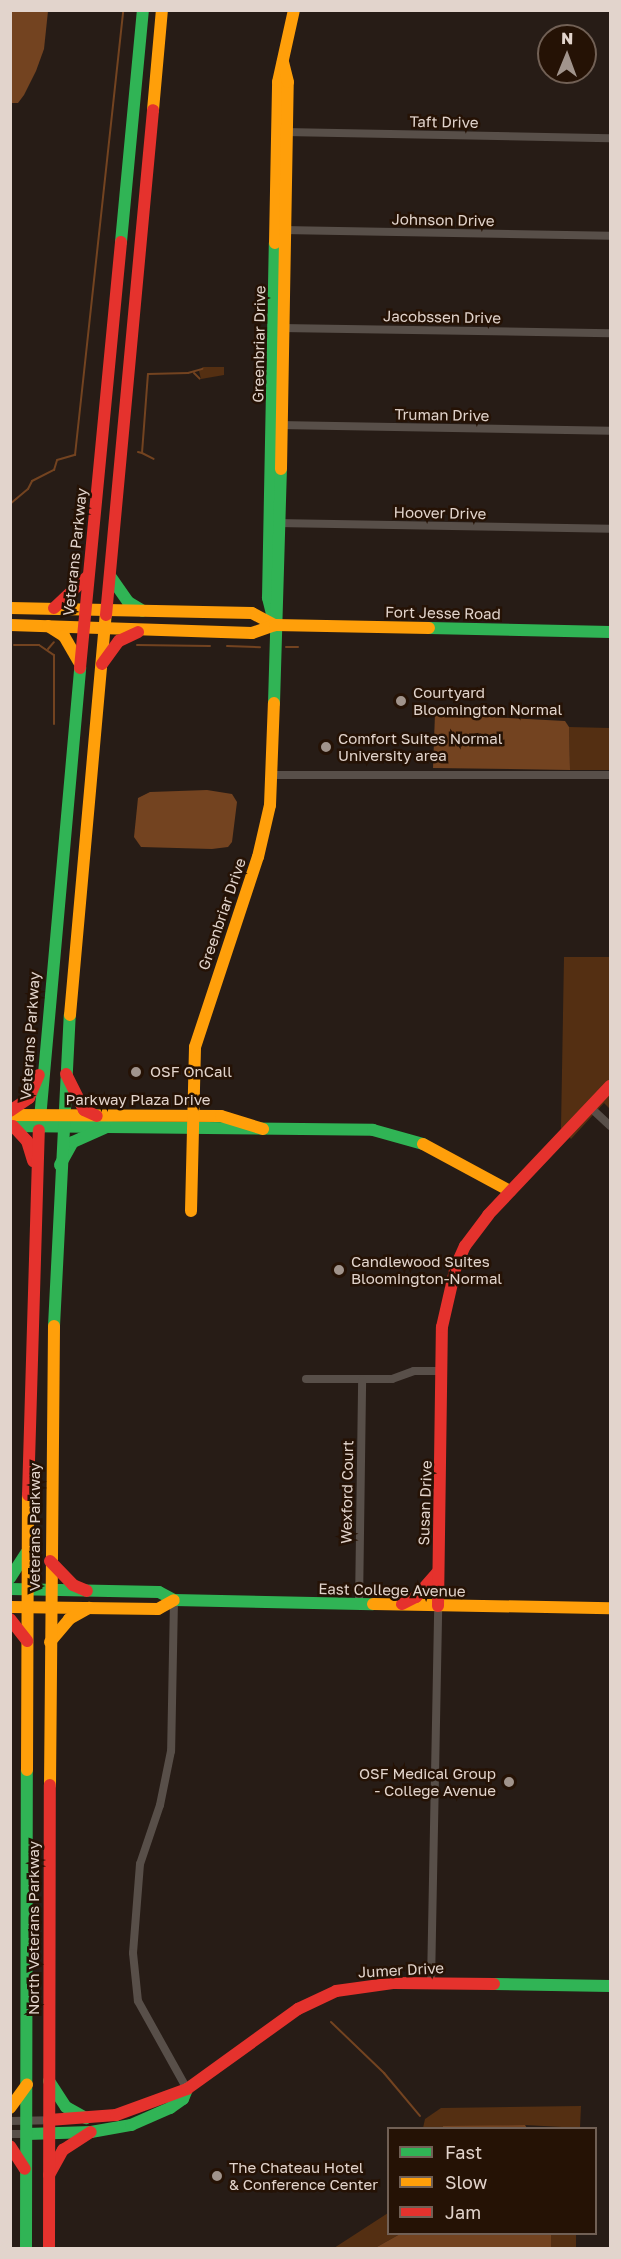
<!DOCTYPE html>
<html>
<head>
<meta charset="utf-8">
<style>
  body { margin:0 }
  #map { position:relative; width:621px; height:2259px; overflow:hidden; background:#271c16; font-family:"Golos Text",sans-serif }
  div>[style] { position:absolute }
  [style*='--x'] { left:calc(var(--x)*1px); top:calc(var(--y)*1px); width:calc(var(--w)*1px); rotate:calc(var(--a)*1deg) }
  .green>* { inset:0; background:#542f12 }
  .water>* { inset:0; background:#734320 }
  .stream>* { height:2px; margin:-1px; padding:0 1px; transform-origin:1px; border-radius:1px; background:#734320 }
  .street>* { height:8px; margin:-4px; padding:0 4px; transform-origin:4px; border-radius:4px; background:#584f49 }
  .fast>* { height:12px; margin:-6px; padding:0 6px; transform-origin:6px; border-radius:6px; background:#30b455 }
  .slow>* { height:12px; margin:-6px; padding:0 6px; transform-origin:6px; border-radius:6px; background:#ff9f0a }
  .jam>* { height:12px; margin:-6px; padding:0 6px; transform-origin:6px; border-radius:6px; background:#e5322d }
  .dots>* { width:16px; height:16px; translate:-50% -50%; box-sizing:border-box; border:3px solid #251205; border-radius:50% }
  span { translate:-50% -50%; white-space:nowrap; text-align:center; line-height:1.15; -webkit-text-stroke:5px #251205; paint-order:stroke }
  .street-label { font-size:15px; color:#e2d4cc }
  .poi-label { font-size:15px; color:#e2d4cc }
  .left { translate:0 -50%; text-align:left }
  .right { translate:-100% -50%; text-align:right }
  .frame { position:absolute; inset:0; border:12px solid #e2d4cc; pointer-events:none }
  .legend { position:absolute; left:387px; top:2127px; width:210px; height:108px; box-sizing:border-box; background:#251205; border:2px solid #716055; margin:0; padding:8px 10px; list-style:none; font-size:18px; color:#e2d4cc }
  .legend li { display:flex; align-items:center; gap:12px; height:30px }
  .legend b { width:30px; border:2px solid #716055 }
  .north { position:absolute; left:537px; top:24px; width:60px; height:60px; box-sizing:border-box; background:#251205; border:2px solid #716055; border-radius:50%; rotate:1deg; font-size:16px; font-weight:700; line-height:24px; text-align:center; color:#e2d4cc }
  .north::after { content:''; display:block; margin:auto; width:21px; height:27px; background:#a1948c; clip-path:polygon(50% 0,100% 100%,50% 72%,0 100%) }
</style>
</head>
<body>
<div id="map">
  <div class="green">
    <div style="clip-path:polygon(203px 367px,224px 367px,224px 375px,201px 379px,199px 371px)"></div>
    <div style="clip-path:polygon(569px 727px,610px 728px,610px 770px,570px 770px)"></div>
    <div style="clip-path:polygon(564px 957px,610px 957px,610px 1109px,604px 1103px,571px 1139px,561px 1128px)"></div>
    <div style="clip-path:polygon(581px 2106px,580px 2128px,525px 2125px,423px 2128px,425px 2119px,441px 2108px)"></div>
    <div style="clip-path:polygon(388px 2213px,388px 2234px,400px 2234px,375px 2248px,334px 2248px)"></div>
    <div style="clip-path:polygon(551px 2234px,576px 2234px,576px 2248px,551px 2248px)"></div>
  </div>
  <div class="water">
    <div style="clip-path:polygon(11px 10px,48px 11px,44px 49px,36px 71px,24px 95px,18px 103px,11px 103px)"></div>
    <div style="clip-path:polygon(435px 714px,565px 721px,569px 727px,570px 770px,433px 768px)"></div>
    <div style="clip-path:polygon(150px 792px,207px 790px,232px 794px,237px 802px,232px 842px,228px 847px,212px 849px,141px 847px,134px 837px,138px 798px)"></div>
    <div style="clip-path:polygon(525px 2125px,527px 2128px,443px 2128px,443px 2126px)"></div>
    <div style="clip-path:polygon(400px 2234px,551px 2234px,551px 2248px,375px 2248px)"></div>
  </div>
  <div class="stream">
    <div style="--x:194;--y:373;--w:8;--a:45"></div>
    <div style="--x:138;--y:452;--w:4;--a:14"></div>
    <div style="--x:142;--y:453;--w:79;--a:-85.7"></div>
    <div style="--x:148;--y:374;--w:40;--a:-1.4"></div>
    <div style="--x:188;--y:373;--w:15;--a:-16"></div>
    <div style="--x:142;--y:453;--w:13;--a:27"></div>
    <div style="--x:10;--y:504;--w:23;--a:-40"></div>
    <div style="--x:28;--y:489;--w:9;--a:-63"></div>
    <div style="--x:32;--y:481;--w:25;--a:-27"></div>
    <div style="--x:54;--y:470;--w:10;--a:-73"></div>
    <div style="--x:57;--y:460;--w:19;--a:-16"></div>
    <div style="--x:75;--y:455;--w:448;--a:-83.8"></div>
    <div style="--x:14;--y:645;--w:25;--a:0"></div>
    <div style="--x:39;--y:645;--w:18;--a:34"></div>
    <div style="--x:54;--y:655;--w:69;--a:90"></div>
    <div style="--x:137;--y:645;--w:73;--a:0.8"></div>
    <div style="--x:227;--y:646;--w:33;--a:2"></div>
    <div style="--x:286;--y:647;--w:12;--a:0"></div>
    <div style="--x:48;--y:649;--w:9;--a:-49"></div>
    <div style="--x:331;--y:2022;--w:74;--a:43.9"></div>
    <div style="--x:384;--y:2073;--w:56;--a:50.1"></div>
  </div>
  <div class="street">
    <div style="--x:284;--y:132;--w:326;--a:1.1"></div>
    <div style="--x:282;--y:230;--w:328;--a:1"></div>
    <div style="--x:281;--y:328;--w:329;--a:0.9"></div>
    <div style="--x:278;--y:425;--w:332;--a:1"></div>
    <div style="--x:276;--y:523;--w:334;--a:1"></div>
    <div style="--x:272;--y:775;--w:338;--a:0"></div>
    <div style="--x:592;--y:1109;--w:25;--a:43"></div>
    <div style="--x:306;--y:1379;--w:86;--a:0"></div>
    <div style="--x:392;--y:1379;--w:23;--a:-20"></div>
    <div style="--x:414;--y:1371;--w:27;--a:0"></div>
    <div style="--x:174;--y:1600;--w:151;--a:91.1"></div>
    <div style="--x:171;--y:1751;--w:55;--a:101.5"></div>
    <div style="--x:160;--y:1805;--w:62;--a:108.7"></div>
    <div style="--x:140;--y:1864;--w:89;--a:94.5"></div>
    <div style="--x:133;--y:1953;--w:48;--a:84.1"></div>
    <div style="--x:138;--y:2001;--w:101;--a:60.9"></div>
    <div style="--x:359;--y:1605;--w:225;--a:-89.2"></div>
    <div style="--x:431;--y:1983;--w:377;--a:-88.9"></div>
    <div style="--x:10;--y:2121;--w:39;--a:-1"></div>
    <div style="--x:10;--y:2134;--w:17;--a:0"></div>
  </div>
  <div class="fast">
    <div style="--x:121;--y:242;--w:233;--a:-84.6"></div>
    <div style="--x:110;--y:576;--w:32;--a:55"></div>
    <div style="--x:128;--y:602;--w:17;--a:31"></div>
    <div style="--x:273;--y:618;--w:21;--a:-104"></div>
    <div style="--x:268;--y:598;--w:355;--a:-88.9"></div>
    <div style="--x:429;--y:628;--w:181;--a:1.3"></div>
    <div style="--x:274;--y:703;--w:234;--a:-88.3"></div>
    <div style="--x:10;--y:1126;--w:363;--a:0.6"></div>
    <div style="--x:373;--y:1130;--w:52;--a:15.6"></div>
    <div style="--x:39;--y:1130;--w:464;--a:-84.9"></div>
    <div style="--x:60;--y:1165;--w:26;--a:-61"></div>
    <div style="--x:73;--y:1142;--w:35;--a:-24"></div>
    <div style="--x:54;--y:1326;--w:311;--a:-87.1"></div>
    <div style="--x:10;--y:1578;--w:30;--a:-57"></div>
    <div style="--x:10;--y:1589;--w:149;--a:1.2"></div>
    <div style="--x:159;--y:1592;--w:17;--a:28"></div>
    <div style="--x:174;--y:1600;--w:199;--a:1.2"></div>
    <div style="--x:494;--y:1984;--w:116;--a:1"></div>
    <div style="--x:49;--y:2081;--w:31;--a:57"></div>
    <div style="--x:66;--y:2107;--w:23;--a:29"></div>
    <div style="--x:27;--y:2134;--w:64;--a:-1.8"></div>
    <div style="--x:91;--y:2132;--w:41;--a:-9.9"></div>
    <div style="--x:131;--y:2125;--w:43;--a:-23.6"></div>
    <div style="--x:170;--y:2108;--w:16;--a:-35"></div>
    <div style="--x:183;--y:2099;--w:11;--a:-68"></div>
    <div style="--x:26;--y:2248;--w:478;--a:-89.9"></div>
  </div>
  <div class="slow">
    <div style="--x:153;--y:110;--w:100;--a:-84.9"></div>
    <div style="--x:275;--y:243;--w:161;--a:-88.9"></div>
    <div style="--x:278;--y:82;--w:74;--a:-77.5"></div>
    <div style="--x:281;--y:469;--w:387;--a:-89"></div>
    <div style="--x:288;--y:82;--w:21;--a:-104"></div>
    <div style="--x:10;--y:608;--w:242;--a:1.2"></div>
    <div style="--x:252;--y:613;--w:26;--a:28"></div>
    <div style="--x:10;--y:625;--w:242;--a:1.9"></div>
    <div style="--x:252;--y:633;--w:24;--a:-19"></div>
    <div style="--x:275;--y:625;--w:154;--a:1.1"></div>
    <div style="--x:48;--y:626;--w:19;--a:32"></div>
    <div style="--x:64;--y:636;--w:30;--a:60"></div>
    <div style="--x:70;--y:1015;--w:402;--a:-84.9"></div>
    <div style="--x:10;--y:1115;--w:211;--a:0.3"></div>
    <div style="--x:221;--y:1116;--w:44;--a:17.2"></div>
    <div style="--x:423;--y:1144;--w:99;--a:28.4"></div>
    <div style="--x:191;--y:1211;--w:164;--a:-88.6"></div>
    <div style="--x:195;--y:1047;--w:200;--a:-71.7"></div>
    <div style="--x:258;--y:857;--w:53;--a:-77"></div>
    <div style="--x:270;--y:805;--w:102;--a:-87.8"></div>
    <div style="--x:373;--y:1604;--w:237;--a:1"></div>
    <div style="--x:10;--y:1607;--w:148;--a:0.8"></div>
    <div style="--x:158;--y:1609;--w:18;--a:-29"></div>
    <div style="--x:50;--y:1642;--w:30;--a:-50"></div>
    <div style="--x:69;--y:1619;--w:23;--a:-29"></div>
    <div style="--x:27;--y:1770;--w:275;--a:-89.8"></div>
    <div style="--x:50;--y:1785;--w:459;--a:-89.5"></div>
    <div style="--x:10;--y:2108;--w:29;--a:-54"></div>
  </div>
  <div class="jam">
    <div style="--x:54;--y:608;--w:47;--a:-43.3"></div>
    <div style="--x:106;--y:615;--w:507;--a:-84.68"></div>
    <div style="--x:102;--y:664;--w:29;--a:-54"></div>
    <div style="--x:119;--y:641;--w:21;--a:-25"></div>
    <div style="--x:80;--y:668;--w:428;--a:-84.5"></div>
    <div style="--x:66;--y:1074;--w:40;--a:63.4"></div>
    <div style="--x:84;--y:1110;--w:14;--a:25"></div>
    <div style="--x:10;--y:1111;--w:23;--a:-34"></div>
    <div style="--x:29;--y:1098;--w:25;--a:-67"></div>
    <div style="--x:13;--y:1126;--w:21;--a:47"></div>
    <div style="--x:27;--y:1141;--w:21;--a:73"></div>
    <div style="--x:28;--y:1495;--w:365;--a:-88.3"></div>
    <div style="--x:50;--y:1561;--w:33;--a:46"></div>
    <div style="--x:73;--y:1585;--w:15;--a:23"></div>
    <div style="--x:402;--y:1604;--w:16;--a:-27"></div>
    <div style="--x:416;--y:1597;--w:33;--a:-49"></div>
    <div style="--x:438;--y:1606;--w:279;--a:-89.2"></div>
    <div style="--x:442;--y:1327;--w:63;--a:-77.1"></div>
    <div style="--x:456;--y:1266;--w:22;--a:-66"></div>
    <div style="--x:465;--y:1246;--w:39;--a:-53"></div>
    <div style="--x:488;--y:1215;--w:178;--a:-46.6"></div>
    <div style="--x:10;--y:1619;--w:28;--a:52"></div>
    <div style="--x:49;--y:2120;--w:67;--a:-4.3"></div>
    <div style="--x:116;--y:2115;--w:76;--a:-20.1"></div>
    <div style="--x:187;--y:2089;--w:137;--a:-35.8"></div>
    <div style="--x:298;--y:2009;--w:42;--a:-25.3"></div>
    <div style="--x:336;--y:1991;--w:59;--a:-7.9"></div>
    <div style="--x:394;--y:1983;--w:100;--a:0.6"></div>
    <div style="--x:10;--y:2146;--w:27;--a:57"></div>
    <div style="--x:49;--y:2175;--w:29;--a:-61"></div>
    <div style="--x:63;--y:2150;--w:33;--a:-33"></div>
    <div style="--x:49;--y:2248;--w:463;--a:-89.9"></div>
  </div>
  <div class="dots">
    <div style="left:401px;top:701px;background:#a1948c"></div>
    <div style="left:326px;top:747px;background:#a1948c"></div>
    <div style="left:136px;top:1072px;background:#a1948c"></div>
    <div style="left:339px;top:1270px;background:#a1948c"></div>
    <div style="left:509px;top:1782px;background:#a1948c"></div>
    <div style="left:217px;top:2176px;background:#a1948c"></div>
  </div>
  <div class="street-label">
    <span style="left:444px;top:122px;rotate:1deg">Taft Drive</span>
    <span style="left:443px;top:220px;rotate:1deg">Johnson Drive</span>
    <span style="left:442px;top:317px;rotate:1deg">Jacobssen Drive</span>
    <span style="left:259px;top:344px;rotate:-89deg">Greenbriar Drive</span>
    <span style="left:442px;top:415px;rotate:1deg">Truman Drive</span>
    <span style="left:440px;top:513px;rotate:1deg">Hoover Drive</span>
    <span style="left:75px;top:552px;rotate:-84deg">Veterans Parkway</span>
    <span style="left:443px;top:613px;rotate:1deg">Fort Jesse Road</span>
    <span style="left:222px;top:914px;rotate:-71deg">Greenbriar Drive</span>
    <span style="left:30px;top:1036px;rotate:-86deg">Veterans Parkway</span>
    <span style="left:138px;top:1100px">Parkway Plaza Drive</span>
    <span style="left:347px;top:1492px;rotate:-89deg">Wexford Court</span>
    <span style="left:425px;top:1503px;rotate:-88deg">Susan Drive</span>
    <span style="left:35px;top:1527px;rotate:-90deg">Veterans Parkway</span>
    <span style="left:392px;top:1590px;rotate:1deg">East College Avenue</span>
    <span style="left:34px;top:1928px;rotate:-90deg">North Veterans Parkway</span>
    <span style="left:401px;top:1970px;rotate:-3deg">Jumer Drive</span>
  </div>
  <div class="poi-label">
    <span class="left" style="left:413px;top:701px">Courtyard<br>Bloomington Normal</span>
    <span class="left" style="left:338px;top:747px">Comfort Suites Normal<br>University area</span>
    <span class="left" style="left:150px;top:1072px">OSF OnCall</span>
    <span class="left" style="left:351px;top:1270px">Candlewood Suites<br>Bloomington-Normal</span>
    <span class="right" style="left:496px;top:1782px">OSF Medical Group<br>- College Avenue</span>
    <span class="left" style="left:229px;top:2176px">The Chateau Hotel<br>&amp; Conference Center</span>
  </div>
  <div class="frame"></div>
  <ul class="legend">
  <li><b style="height:8px;background:#30b455"></b>Fast</li>
  <li><b style="height:8px;background:#ff9f0a"></b>Slow</li>
  <li><b style="height:8px;background:#e5322d"></b>Jam</li>
  </ul>
  <div class="north">N</div>
</div>
</body>
</html>
